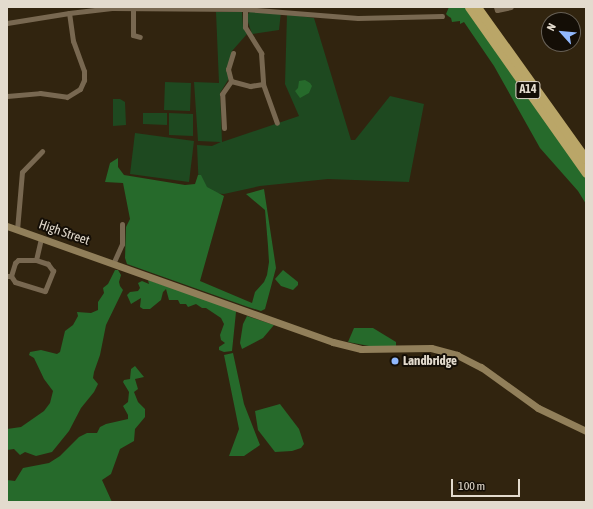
<!DOCTYPE html>
<html>
<head>
<meta charset="utf-8">
<style>
  body { margin:0 }
  #map { position:relative; width:593px; height:509px; overflow:hidden; background:#31240f; font-family:"Asap Condensed",sans-serif }
  div>[style] { position:absolute }
  [style*='--x'] { left:calc(var(--x)*1px); top:calc(var(--y)*1px); width:calc(var(--w)*1px); rotate:calc(var(--a)*1deg) }
  .green>* { inset:0; background:#1e4920 }
  .forest>* { inset:0; background:#266a2b }
  .minor>* { height:5px; margin:-2.5px; padding:0 2.5px; transform-origin:2.5px; border-radius:2.5px; background:#786851 }
  .secondary>* { height:7px; margin:-3.5px; padding:0 3.5px; transform-origin:3.5px; border-radius:3.5px; background:#917f5a }
  .trunk>* { height:9px; margin:-4.5px; padding:0 4.5px; transform-origin:4.5px; border-radius:4.5px; background:#baa668 }
  .dots>* { width:11px; height:11px; translate:-50% -50%; box-sizing:border-box; border:2px solid #140e06; border-radius:50% }
  span { translate:-50% -50%; white-space:nowrap; text-align:center; line-height:1.15; -webkit-text-stroke:4px #140e06; paint-order:stroke }
  .shield-label span { padding:1px 3px; background:#140e06; border:1px solid; border-radius:3px; -webkit-text-stroke-width:0 }
  .shield-label { font-size:12px; color:#e3dbce; font-weight:700 }
  .street-label { font-size:13px; color:#e3dbce }
  .poi-label { font-size:13px; color:#e3dbce; font-weight:700 }
  .left { translate:0 -50%; text-align:left }
  .frame { position:absolute; inset:0; border:8px solid #e3dbce; pointer-events:none }
  .north { position:absolute; left:541px; top:12px; width:40px; height:40px; box-sizing:border-box; background:#140e06; border:1px solid #676056; border-radius:50%; rotate:297deg; font-size:11px; font-weight:700; line-height:16px; text-align:center; color:#e3dbce }
  .north::after { content:''; display:block; margin:auto; width:14px; height:18px; background:#91b8fd; clip-path:polygon(50% 0,100% 100%,50% 72%,0 100%) }
  .scale { position:absolute; left:451px; top:479px; width:69px; height:18px; box-sizing:border-box; border:2px solid #e3dbce; border-top:0; padding-left:5px; font-size:12px; line-height:14px; white-space:nowrap; color:#e3dbce; -webkit-text-stroke:3px #140e06; paint-order:stroke }
</style>
</head>
<body>
<div id="map">
  <div class="green">
    <div style="clip-path:polygon(216px 12px,242px 12px,243px 26px,247px 34px,232px 51px,228px 80px,220px 93px,222px 142px,299px 116px,285px 84px,287px 14px,314px 18px,351px 140px,355px 140px,390px 96px,424px 104px,409px 182px,328px 179px,260px 186px,224px 194px,199px 192px,197px 145px,212px 146px,221px 142px,198px 141px,194px 82px,219px 83px)"></div>
    <div style="clip-path:polygon(250px 12px,281px 12px,279px 30px,252px 34px,248px 22px,248px 14px)"></div>
    <div style="clip-path:polygon(165px 82px,191px 83px,190px 111px,164px 110px)"></div>
    <div style="clip-path:polygon(113px 99px,120px 99px,125px 102px,126px 125px,113px 126px)"></div>
    <div style="clip-path:polygon(143px 113px,167px 113px,167px 125px,143px 124px)"></div>
    <div style="clip-path:polygon(169px 113px,193px 114px,193px 136px,169px 135px)"></div>
    <div style="clip-path:polygon(135px 133px,194px 141px,189px 182px,130px 174px)"></div>
  </div>
  <div class="forest">
    <div style="clip-path:polygon(449px 7px,466px 7px,586px 176px,586px 204px,578px 191px,540px 148px,494px 66px,464px 22px,460px 24px,460px 21px,452px 22px,451px 18px,448px 16px,446px 14px)"></div>
    <div style="clip-path:polygon(305px 80px,310px 83px,312px 86px,309px 93px,300px 98px,295px 91px,298px 88px,299px 81px)"></div>
    <div style="clip-path:polygon(118px 158px,118px 167px,124px 175px,185px 185px,195px 184px,198px 175px,201px 175px,207px 187px,224px 196px,200px 281px,252px 303px,255px 292px,264px 282px,267px 275px,269px 262px,268px 246px,265px 210px,246px 194px,264px 189px,276px 268px,265px 309px,261px 311px,248px 307px,127px 264px,125px 258px,126px 227px,130px 219px,123px 183px,105px 182px,110px 163px)"></div>
    <div style="clip-path:polygon(115px 270px,118px 270px,121px 275px,119px 282px,120px 286px,123px 290px,106px 325px,100px 355px,94px 372px,93px 378px,98px 384px,94px 392px,81px 408px,69px 431px,52px 452px,36px 456px,25px 452px,20px 455px,14px 449px,7px 450px,7px 429px,21px 427px,44px 411px,50px 403px,53px 391px,44px 379px,34px 358px,29px 355px,30px 352px,41px 350px,57px 354px,60px 352px,65px 331px,73px 325px,78px 316px,77px 312px,91px 313px,98px 310px,98px 302px,104px 293px,103px 288px,108px 284px)"></div>
    <div style="clip-path:polygon(283px 270px,298px 282px,298px 285px,293px 290px,281px 286px,275px 279px)"></div>
    <div style="clip-path:polygon(148px 280px,235px 309px,236px 312px,232px 351px,224px 352px,219px 350px,219px 347px,225px 343px,221px 340px,220px 335px,224px 324px,221px 318px,206px 308px,202px 308px,196px 304px,188px 307px,186px 304px,180px 304px,178px 300px,169px 300px,166px 289px,163px 292px,161px 300px,150px 309px,143px 309px,140px 307px,141px 298px,131px 304px,127px 295px,130px 292px,138px 291px,140px 288px,138px 283px,142px 281px,149px 284px)"></div>
    <div style="clip-path:polygon(247px 316px,274px 325px,263px 338px,242px 349px,240px 343px,243px 324px)"></div>
    <div style="clip-path:polygon(354px 328px,373px 328px,396px 342px,396px 346px,369px 346px,348px 342px)"></div>
    <div style="clip-path:polygon(233px 353px,244px 404px,260px 445px,244px 456px,229px 456px,239px 429px,224px 355px)"></div>
    <div style="clip-path:polygon(135px 366px,144px 377px,135px 379px,138px 389px,134px 392px,138px 402px,145px 409px,145px 417px,135px 429px,134px 441px,120px 449px,111px 474px,102px 480px,112px 502px,7px 502px,7px 480px,15px 481px,23px 468px,49px 463px,60px 456px,79px 437px,87px 433px,97px 433px,100px 427px,106px 424px,128px 419px,128px 415px,123px 406px,128px 402px,129px 392px,123px 382px,124px 380px,130px 379px,131px 369px)"></div>
    <div style="clip-path:polygon(280px 404px,299px 429px,304px 444px,301px 448px,292px 451px,275px 452px,258px 430px,255px 411px)"></div>
  </div>
  <div class="minor">
    <div style="--x:245;--y:7;--w:20;--a:90"></div>
    <div style="--x:245;--y:27;--w:31;--a:58"></div>
    <div style="--x:261;--y:53;--w:31;--a:86"></div>
    <div style="--x:263;--y:84;--w:41;--a:70.3"></div>
    <div style="--x:496;--y:7;--w:3;--a:72"></div>
    <div style="--x:497;--y:10;--w:14;--a:-12"></div>
    <div style="--x:133;--y:8;--w:27;--a:90"></div>
    <div style="--x:133;--y:35;--w:7;--a:16"></div>
    <div style="--x:7;--y:23;--w:63;--a:-9.2"></div>
    <div style="--x:69;--y:13;--w:43;--a:-6.6"></div>
    <div style="--x:112;--y:8;--w:133;--a:0.4"></div>
    <div style="--x:245;--y:9;--w:113;--a:4.6"></div>
    <div style="--x:358;--y:18;--w:84;--a:-1.4"></div>
    <div style="--x:233;--y:53;--w:17;--a:107"></div>
    <div style="--x:228;--y:69;--w:12;--a:76"></div>
    <div style="--x:231;--y:81;--w:20;--a:15"></div>
    <div style="--x:250;--y:86;--w:13;--a:-9"></div>
    <div style="--x:7;--y:96;--w:33;--a:-5"></div>
    <div style="--x:40;--y:93;--w:27;--a:8"></div>
    <div style="--x:67;--y:97;--w:15;--a:-32"></div>
    <div style="--x:80;--y:89;--w:10;--a:-66"></div>
    <div style="--x:84;--y:80;--w:9;--a:-90"></div>
    <div style="--x:84;--y:71;--w:32;--a:-110"></div>
    <div style="--x:73;--y:41;--w:28;--a:-98"></div>
    <div style="--x:224;--y:128;--w:34;--a:-93"></div>
    <div style="--x:222;--y:94;--w:16;--a:-55"></div>
    <div style="--x:17;--y:230;--w:58;--a:-85.1"></div>
    <div style="--x:22;--y:172;--w:29;--a:-46"></div>
    <div style="--x:113;--y:264;--w:22;--a:-66"></div>
    <div style="--x:122;--y:244;--w:20;--a:-90"></div>
    <div style="--x:7;--y:276;--w:4;--a:0"></div>
    <div style="--x:11;--y:276;--w:14;--a:-73"></div>
    <div style="--x:15;--y:263;--w:4;--a:-45"></div>
    <div style="--x:18;--y:260;--w:18;--a:0"></div>
    <div style="--x:36;--y:260;--w:23;--a:-77"></div>
    <div style="--x:11;--y:276;--w:7;--a:56"></div>
    <div style="--x:15;--y:282;--w:31;--a:17"></div>
    <div style="--x:45;--y:291;--w:22;--a:-68"></div>
    <div style="--x:53;--y:271;--w:9;--a:-126"></div>
    <div style="--x:48;--y:264;--w:13;--a:-162"></div>
  </div>
  <div class="secondary">
    <div style="--x:7;--y:226;--w:346;--a:19.6"></div>
    <div style="--x:333;--y:342;--w:29;--a:14"></div>
    <div style="--x:361;--y:349;--w:70;--a:-0.8"></div>
    <div style="--x:431;--y:348;--w:27;--a:15"></div>
    <div style="--x:457;--y:355;--w:27;--a:27"></div>
    <div style="--x:481;--y:367;--w:70;--a:35.7"></div>
    <div style="--x:538;--y:408;--w:53;--a:25.6"></div>
  </div>
  <div class="trunk">
    <div style="--x:469;--y:7;--w:203;--a:54.8"></div>
    <div style="--x:477;--y:7;--w:187;--a:54.4"></div>
  </div>
  <div class="dots">
    <div style="left:395px;top:361px;background:#91b8fd"></div>
  </div>
  <div class="shield-label">
    <span style="left:528px;top:90px">A14</span>
  </div>
  <div class="street-label">
    <span style="left:64px;top:233px;rotate:19deg">High Street</span>
  </div>
  <div class="poi-label">
    <span class="left" style="left:403px;top:361px">Landbridge</span>
  </div>
  <div class="frame"></div>
  <div class="north">N</div>
  <div class="scale">100 m</div>
</div>
</body>
</html>
